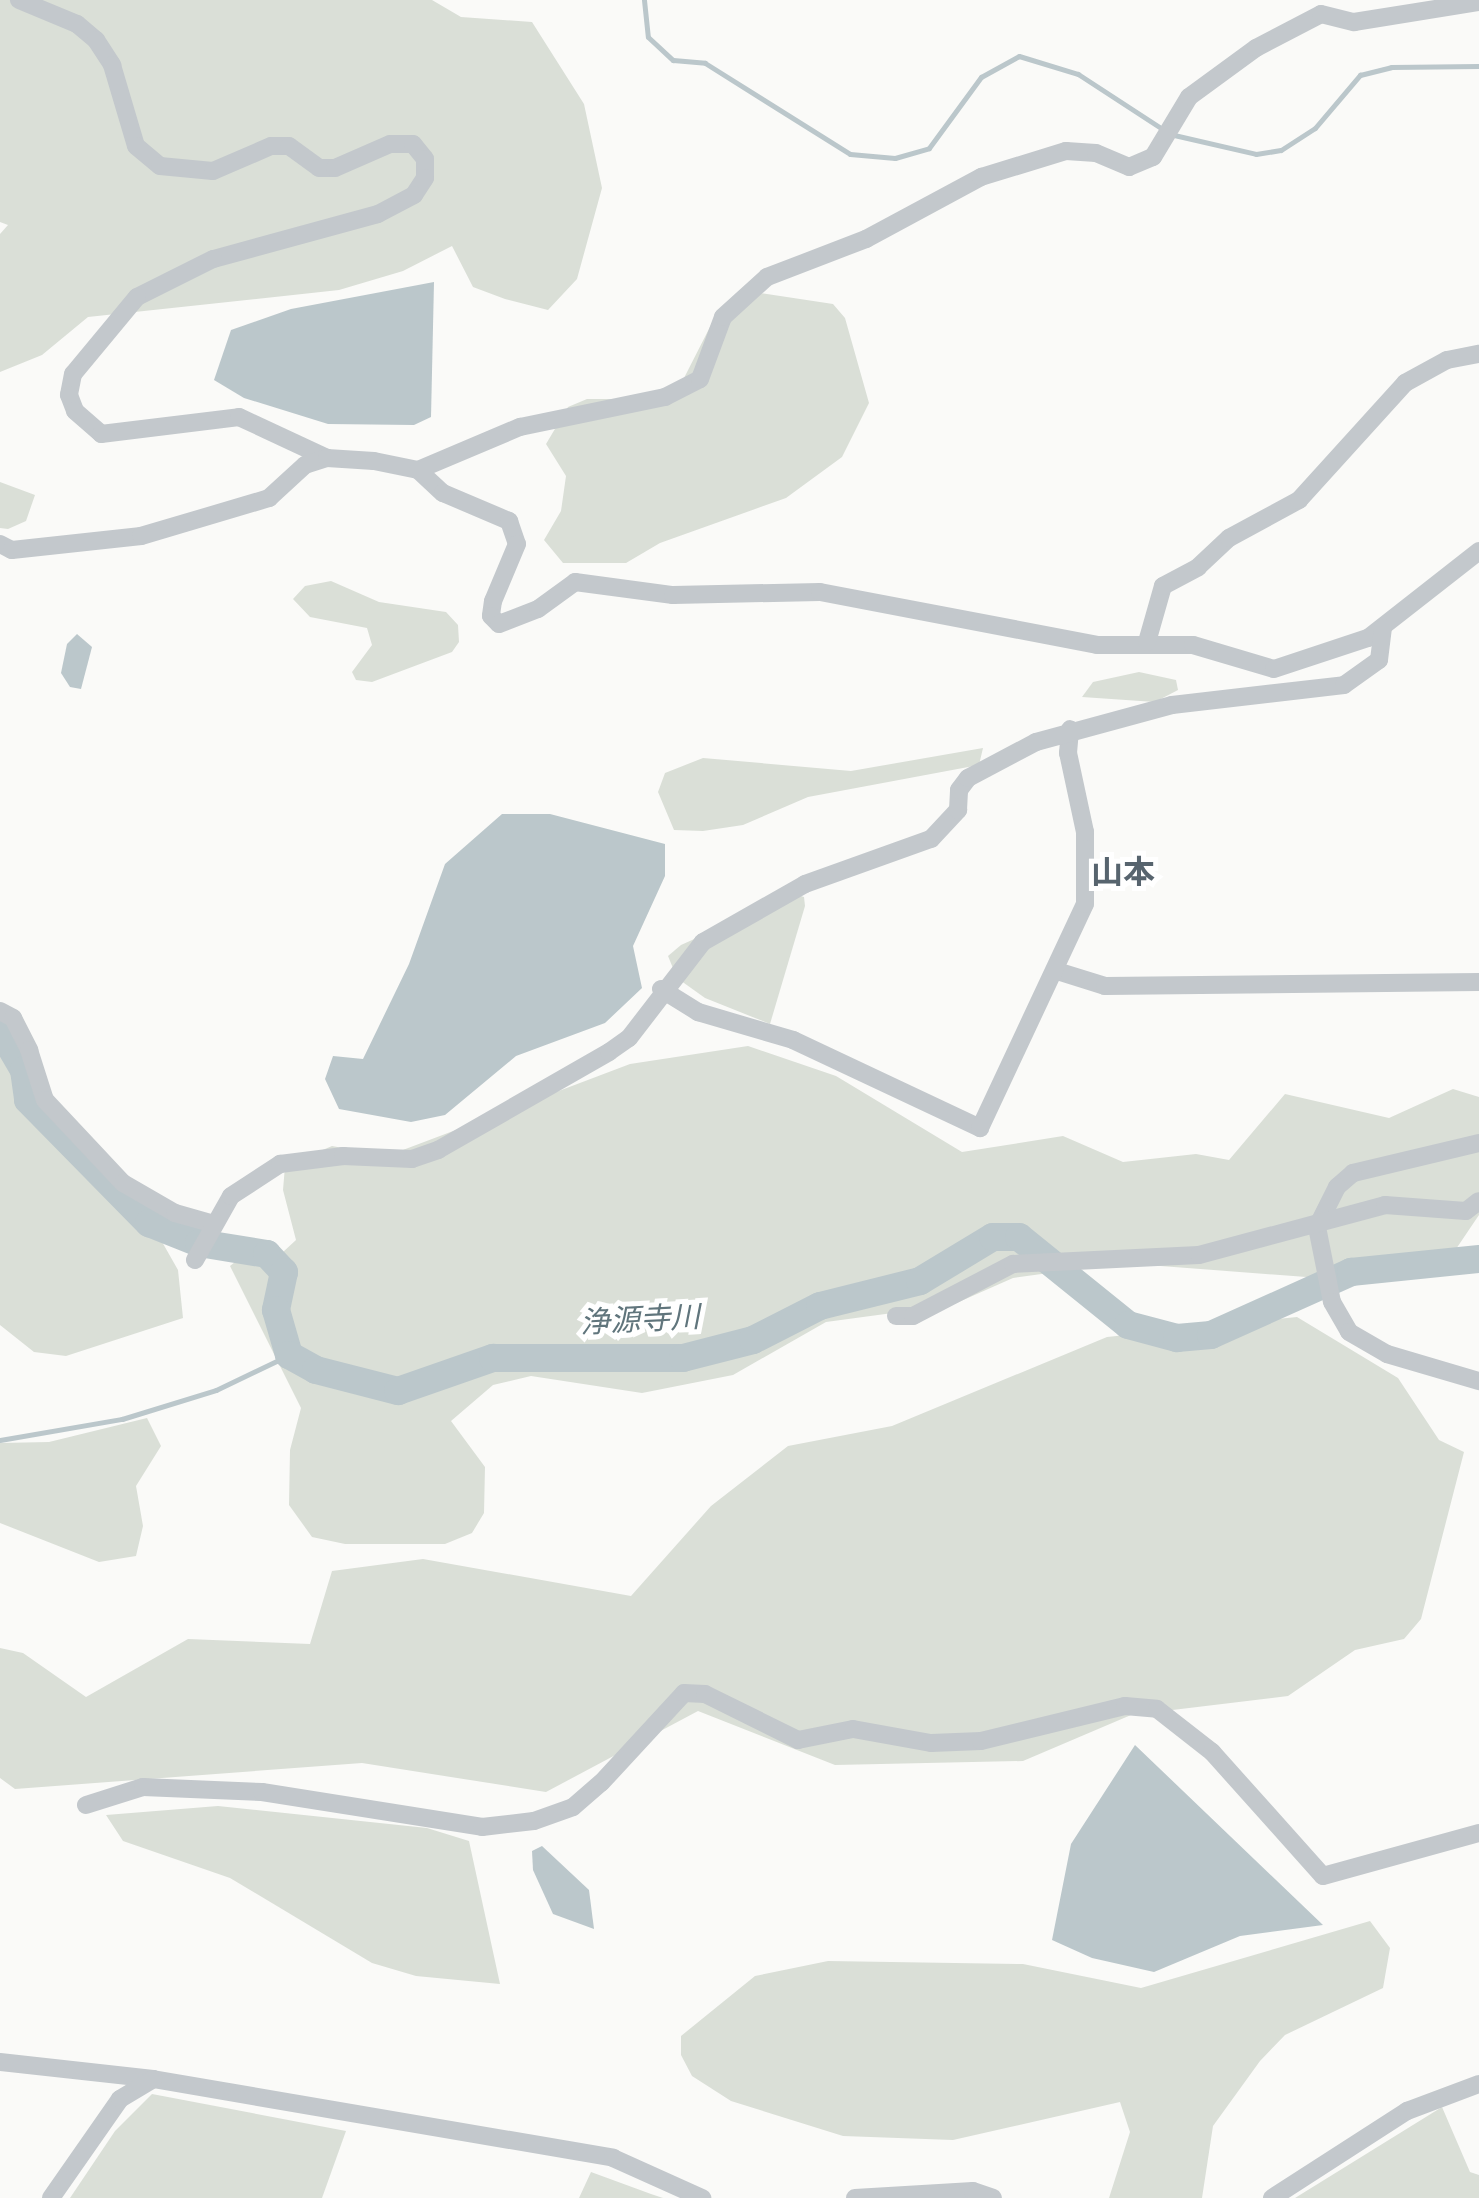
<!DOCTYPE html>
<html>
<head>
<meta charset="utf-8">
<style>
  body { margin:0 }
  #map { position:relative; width:1479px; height:2198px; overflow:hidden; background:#fafaf8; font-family:"Source Sans 3","Noto Sans JP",sans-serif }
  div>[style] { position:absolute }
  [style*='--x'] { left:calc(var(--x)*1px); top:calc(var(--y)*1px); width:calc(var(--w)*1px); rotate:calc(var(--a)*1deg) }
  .green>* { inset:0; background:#dadfd7 }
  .water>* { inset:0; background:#bbc7cb }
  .stream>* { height:5px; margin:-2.5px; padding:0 2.5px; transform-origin:2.5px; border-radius:2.5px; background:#bbc7cb }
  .river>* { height:28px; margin:-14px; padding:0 14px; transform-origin:14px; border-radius:14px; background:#bbc7cb }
  .minor>* { height:18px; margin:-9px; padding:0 9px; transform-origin:9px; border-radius:9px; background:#c3c8cc }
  span { translate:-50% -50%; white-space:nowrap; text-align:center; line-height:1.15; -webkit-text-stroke:10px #fff; paint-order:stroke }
  .water-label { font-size:30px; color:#60757c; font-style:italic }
  .quarter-label { font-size:32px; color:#57646e; font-weight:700 }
</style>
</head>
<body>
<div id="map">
  <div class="green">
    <div style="clip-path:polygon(0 0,432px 0,461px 17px,532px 22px,584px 104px,602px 188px,577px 279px,548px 310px,505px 299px,473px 287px,452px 246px,403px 271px,339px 290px,88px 317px,42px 355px,0 372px,0 234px,8px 225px,0 222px)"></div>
    <div style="clip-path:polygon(760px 293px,833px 304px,845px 318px,869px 403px,842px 457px,786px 498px,660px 543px,626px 563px,563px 563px,544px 540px,561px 511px,566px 476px,546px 444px,568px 407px,587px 399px,644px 399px,684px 378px,712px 323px)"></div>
    <div style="clip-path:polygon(0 482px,35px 495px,26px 521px,8px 529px,0 528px)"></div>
    <div style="clip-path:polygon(331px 581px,379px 602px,446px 612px,458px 625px,459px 642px,452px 652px,372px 682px,356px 680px,352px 672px,372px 645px,367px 628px,310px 617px,293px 599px,305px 586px)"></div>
    <div style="clip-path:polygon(1139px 672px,1176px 680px,1178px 690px,1155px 702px,1082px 697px,1093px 682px)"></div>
    <div style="clip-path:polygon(983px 748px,979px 765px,808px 797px,743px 825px,703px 831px,674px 830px,658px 792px,665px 773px,703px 758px,851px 771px)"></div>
    <div style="clip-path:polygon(794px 894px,804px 897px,805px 906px,770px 1024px,705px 998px,677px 978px,668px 956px,681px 945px)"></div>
    <div style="clip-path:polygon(748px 1046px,836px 1076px,962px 1152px,1063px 1136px,1123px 1162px,1196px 1154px,1229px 1160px,1285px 1094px,1389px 1118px,1453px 1089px,1479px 1097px,1479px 1215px,1456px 1249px,1359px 1281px,1121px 1263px,1013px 1278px,952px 1305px,826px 1322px,733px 1375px,642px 1393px,531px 1376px,493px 1385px,451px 1421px,485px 1467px,484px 1513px,472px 1533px,445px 1544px,345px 1544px,312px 1537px,289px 1505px,290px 1450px,301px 1408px,230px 1266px,240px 1258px,270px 1264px,296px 1240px,283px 1190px,285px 1166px,332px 1146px,387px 1156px,630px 1064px)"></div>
    <div style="clip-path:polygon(0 1055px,121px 1213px,157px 1233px,178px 1270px,183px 1318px,66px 1356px,34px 1352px,0 1325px)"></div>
    <div style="clip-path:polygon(1297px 1317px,1398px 1378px,1439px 1440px,1464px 1452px,1421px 1619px,1404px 1639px,1355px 1650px,1288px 1696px,1131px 1715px,1023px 1761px,835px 1765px,698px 1711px,546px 1792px,362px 1763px,15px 1789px,0 1778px,0 1648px,23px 1653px,86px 1697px,188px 1639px,310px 1644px,332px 1571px,423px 1559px,631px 1596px,711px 1506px,788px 1446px,892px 1426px,1107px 1337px)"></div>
    <div style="clip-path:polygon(147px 1418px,161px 1446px,136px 1486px,143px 1526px,136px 1556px,99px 1562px,0 1523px,0 1443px,49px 1442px)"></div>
    <div style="clip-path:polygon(218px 1806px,427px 1828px,469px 1841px,500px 1984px,416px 1976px,372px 1963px,230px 1878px,123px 1841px,106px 1815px)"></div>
    <div style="clip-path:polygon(1370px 1921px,1390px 1948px,1383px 1988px,1285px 2035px,1260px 2061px,1213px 2126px,1202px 2198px,1109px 2198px,1130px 2132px,1120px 2102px,953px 2140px,843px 2136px,731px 2101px,692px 2076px,681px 2055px,681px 2036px,755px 1976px,828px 1961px,1023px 1964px,1141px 1988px)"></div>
    <div style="clip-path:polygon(152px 2094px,346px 2131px,322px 2198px,70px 2198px,115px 2131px)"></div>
    <div style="clip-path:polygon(1442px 2107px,1470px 2172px,1479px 2175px,1479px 2198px,1295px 2198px)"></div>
    <div style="clip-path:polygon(591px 2172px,651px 2194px,663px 2198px,579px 2198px)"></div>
  </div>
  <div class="water">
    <div style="clip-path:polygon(434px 282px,431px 417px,414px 425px,328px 424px,244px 398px,214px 380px,231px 330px,291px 309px)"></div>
    <div style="clip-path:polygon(77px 634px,92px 647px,81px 689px,70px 687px,61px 673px,67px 644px)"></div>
    <div style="clip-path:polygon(502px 814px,550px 814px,665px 844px,665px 876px,633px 946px,642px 988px,605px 1023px,516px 1056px,445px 1115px,411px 1122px,339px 1109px,325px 1079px,333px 1056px,363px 1059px,409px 964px,445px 864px)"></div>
    <div style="clip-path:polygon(1135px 1745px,1323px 1925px,1240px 1936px,1154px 1972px,1092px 1958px,1052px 1940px,1071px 1844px)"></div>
    <div style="clip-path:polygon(542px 1846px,589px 1890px,594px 1929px,553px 1914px,533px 1870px,532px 1851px)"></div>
  </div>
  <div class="stream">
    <div style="--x:644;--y:0;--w:37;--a:84"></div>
    <div style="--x:648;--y:37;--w:34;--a:43"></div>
    <div style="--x:673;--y:60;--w:32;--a:5"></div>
    <div style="--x:705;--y:63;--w:171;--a:32.1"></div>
    <div style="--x:850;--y:154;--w:45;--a:5.1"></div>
    <div style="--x:895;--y:158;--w:35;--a:-16"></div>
    <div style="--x:929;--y:148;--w:88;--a:-53.8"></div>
    <div style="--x:981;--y:77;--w:43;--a:-28.9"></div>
    <div style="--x:1019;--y:56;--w:62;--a:17"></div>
    <div style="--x:1078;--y:74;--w:103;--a:33.1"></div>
    <div style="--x:1174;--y:135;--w:84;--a:13"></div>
    <div style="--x:1256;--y:154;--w:25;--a:-9"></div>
    <div style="--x:1281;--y:150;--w:40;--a:-32.9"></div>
    <div style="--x:1315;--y:128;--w:70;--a:-49.7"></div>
    <div style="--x:1360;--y:75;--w:32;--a:-14"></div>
    <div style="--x:1391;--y:67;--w:88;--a:-0.7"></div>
    <div style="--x:0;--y:1440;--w:124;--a:-9.8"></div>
    <div style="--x:122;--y:1419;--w:98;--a:-17.1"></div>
    <div style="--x:216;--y:1390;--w:81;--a:-25.6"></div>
  </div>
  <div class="river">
    <div style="--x:0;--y:1029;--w:48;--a:59.7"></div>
    <div style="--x:24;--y:1070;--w:30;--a:82"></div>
    <div style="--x:28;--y:1100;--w:173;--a:45.5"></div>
    <div style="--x:149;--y:1223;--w:54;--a:21.8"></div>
    <div style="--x:199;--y:1243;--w:69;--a:9.2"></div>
    <div style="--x:267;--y:1254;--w:25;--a:47"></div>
    <div style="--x:284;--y:1272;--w:39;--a:102"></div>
    <div style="--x:276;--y:1310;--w:47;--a:73.9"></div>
    <div style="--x:289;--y:1355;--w:31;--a:29"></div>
    <div style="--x:316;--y:1370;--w:85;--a:14.4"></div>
    <div style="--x:398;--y:1391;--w:101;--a:-19.2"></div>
    <div style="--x:493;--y:1358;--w:190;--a:0"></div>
    <div style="--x:683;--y:1358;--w:72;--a:-14.4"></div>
    <div style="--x:753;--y:1340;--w:75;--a:-26.9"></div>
    <div style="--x:820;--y:1306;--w:103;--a:-14"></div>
    <div style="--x:920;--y:1281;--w:85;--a:-31.1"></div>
    <div style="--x:993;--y:1237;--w:26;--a:0"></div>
    <div style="--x:1019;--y:1237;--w:140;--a:38.9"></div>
    <div style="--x:1128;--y:1325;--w:51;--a:14.9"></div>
    <div style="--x:1177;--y:1338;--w:34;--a:-5"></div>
    <div style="--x:1211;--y:1335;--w:154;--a:-24.2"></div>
    <div style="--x:1351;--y:1272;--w:129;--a:-5.8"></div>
  </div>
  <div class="minor">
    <div style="--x:19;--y:0;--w:63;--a:22.5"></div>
    <div style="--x:77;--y:24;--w:25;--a:40"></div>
    <div style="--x:96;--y:40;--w:30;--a:57"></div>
    <div style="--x:112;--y:65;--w:84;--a:73.5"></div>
    <div style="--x:136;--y:146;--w:31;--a:40"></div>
    <div style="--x:160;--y:166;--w:53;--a:5.4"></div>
    <div style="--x:213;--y:171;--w:63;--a:-23.3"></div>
    <div style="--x:271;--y:146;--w:18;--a:0"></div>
    <div style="--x:289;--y:146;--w:37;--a:36"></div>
    <div style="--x:319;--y:168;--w:16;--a:0"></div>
    <div style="--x:335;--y:168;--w:60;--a:-23.6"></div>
    <div style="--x:390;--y:144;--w:23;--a:0"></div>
    <div style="--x:413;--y:144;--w:19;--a:51"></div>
    <div style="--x:425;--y:159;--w:19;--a:90"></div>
    <div style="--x:425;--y:178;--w:20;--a:123"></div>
    <div style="--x:414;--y:195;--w:41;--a:152.2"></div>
    <div style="--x:378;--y:214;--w:171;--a:164.7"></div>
    <div style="--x:213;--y:259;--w:85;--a:153.4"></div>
    <div style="--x:137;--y:297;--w:100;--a:129.7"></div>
    <div style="--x:73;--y:374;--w:21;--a:101"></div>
    <div style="--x:69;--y:395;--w:17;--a:69"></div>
    <div style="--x:75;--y:411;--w:35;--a:41"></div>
    <div style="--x:101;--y:434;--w:139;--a:-7"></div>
    <div style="--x:239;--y:417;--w:97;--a:25"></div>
    <div style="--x:418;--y:470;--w:111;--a:-22.9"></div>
    <div style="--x:520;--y:427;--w:148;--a:-11.7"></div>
    <div style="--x:665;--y:397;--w:39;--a:-27"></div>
    <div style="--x:700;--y:379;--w:66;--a:-69.6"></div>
    <div style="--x:723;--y:317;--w:59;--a:-42.3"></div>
    <div style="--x:767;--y:277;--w:106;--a:-21"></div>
    <div style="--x:866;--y:239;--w:131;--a:-28.3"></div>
    <div style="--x:981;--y:177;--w:89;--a:-17"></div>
    <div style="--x:1066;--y:151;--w:30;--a:4"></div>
    <div style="--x:1096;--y:153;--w:36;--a:23"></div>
    <div style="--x:1129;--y:167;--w:26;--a:-23"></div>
    <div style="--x:1153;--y:157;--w:70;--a:-59"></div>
    <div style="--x:1189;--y:97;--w:83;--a:-36.2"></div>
    <div style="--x:1256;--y:48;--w:73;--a:-27.6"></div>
    <div style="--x:1321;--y:14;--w:34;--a:14"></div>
    <div style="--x:1354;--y:22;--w:127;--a:-9.1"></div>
    <div style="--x:0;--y:544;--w:13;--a:27"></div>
    <div style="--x:12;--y:550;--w:130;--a:-6.2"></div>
    <div style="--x:141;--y:536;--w:134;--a:-16.5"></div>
    <div style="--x:269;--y:498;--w:49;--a:-42.5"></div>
    <div style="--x:305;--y:465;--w:23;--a:-18"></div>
    <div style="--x:327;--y:458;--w:47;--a:3.7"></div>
    <div style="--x:374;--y:461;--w:45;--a:11.6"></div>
    <div style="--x:418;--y:470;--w:34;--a:43"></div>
    <div style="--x:443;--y:493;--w:72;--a:23"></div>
    <div style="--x:509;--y:521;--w:24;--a:71"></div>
    <div style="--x:517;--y:544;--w:62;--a:112.8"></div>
    <div style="--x:493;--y:601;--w:15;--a:98"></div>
    <div style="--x:491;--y:616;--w:11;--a:45"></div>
    <div style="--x:499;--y:624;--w:42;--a:-21"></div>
    <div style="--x:538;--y:609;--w:46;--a:-36.1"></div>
    <div style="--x:575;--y:582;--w:99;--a:7.6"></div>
    <div style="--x:673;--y:595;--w:147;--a:-1.2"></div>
    <div style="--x:820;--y:592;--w:282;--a:10.8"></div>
    <div style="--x:1097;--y:645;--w:96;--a:0"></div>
    <div style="--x:1193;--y:645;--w:84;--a:16.5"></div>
    <div style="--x:1274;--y:669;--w:99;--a:-18.3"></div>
    <div style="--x:1368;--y:638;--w:141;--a:-38.1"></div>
    <div style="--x:1147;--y:642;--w:58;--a:-74.1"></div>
    <div style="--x:1163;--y:586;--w:40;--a:-28"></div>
    <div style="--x:1198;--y:567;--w:42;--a:-43.1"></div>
    <div style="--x:1229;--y:538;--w:80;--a:-28.5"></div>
    <div style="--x:1299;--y:500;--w:158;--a:-47.8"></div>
    <div style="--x:1405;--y:383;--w:48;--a:-28.7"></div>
    <div style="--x:1447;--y:360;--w:33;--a:-11"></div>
    <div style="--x:1057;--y:971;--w:50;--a:17.4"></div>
    <div style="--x:1105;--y:986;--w:374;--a:-0.6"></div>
    <div style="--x:661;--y:989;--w:44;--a:31.9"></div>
    <div style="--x:698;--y:1012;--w:99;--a:16.4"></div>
    <div style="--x:793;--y:1040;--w:207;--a:25.2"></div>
    <div style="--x:980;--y:1128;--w:247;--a:-64.9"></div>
    <div style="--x:1085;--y:904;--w:72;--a:-90"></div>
    <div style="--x:1085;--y:832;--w:81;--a:-102.1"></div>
    <div style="--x:1068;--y:753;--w:24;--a:-85"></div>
    <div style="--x:0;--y:1011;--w:15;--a:28"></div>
    <div style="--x:13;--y:1018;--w:36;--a:63"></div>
    <div style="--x:29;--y:1050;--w:52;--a:72.3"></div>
    <div style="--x:45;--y:1100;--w:114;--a:46.8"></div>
    <div style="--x:123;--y:1183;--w:60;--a:30"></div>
    <div style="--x:175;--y:1213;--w:41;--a:15.8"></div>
    <div style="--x:1479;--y:1143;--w:130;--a:166.6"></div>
    <div style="--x:1353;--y:1173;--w:21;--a:139"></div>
    <div style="--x:1337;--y:1187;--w:45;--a:116.6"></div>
    <div style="--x:1317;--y:1227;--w:76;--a:78.7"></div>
    <div style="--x:1332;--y:1302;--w:34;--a:60"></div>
    <div style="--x:1349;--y:1332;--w:44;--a:30.1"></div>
    <div style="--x:1387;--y:1354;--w:96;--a:16.4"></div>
    <div style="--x:195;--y:1260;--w:73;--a:-60.6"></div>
    <div style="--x:231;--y:1196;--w:59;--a:-33.1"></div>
    <div style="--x:280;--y:1164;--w:64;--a:-7.2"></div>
    <div style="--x:343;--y:1156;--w:69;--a:2.5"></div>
    <div style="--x:412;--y:1159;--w:28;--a:-19"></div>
    <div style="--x:438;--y:1150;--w:197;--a:-29.8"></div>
    <div style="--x:609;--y:1052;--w:24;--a:-35"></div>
    <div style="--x:629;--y:1038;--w:121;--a:-52.4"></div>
    <div style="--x:703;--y:942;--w:117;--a:-29.6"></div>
    <div style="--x:805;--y:884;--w:134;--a:-19.7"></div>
    <div style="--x:931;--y:839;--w:40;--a:-47"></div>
    <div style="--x:958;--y:810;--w:20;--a:-87"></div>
    <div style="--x:959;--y:790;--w:15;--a:-53"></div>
    <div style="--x:968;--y:778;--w:77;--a:-27.9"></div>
    <div style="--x:1036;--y:742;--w:141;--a:-15.2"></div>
    <div style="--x:1172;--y:705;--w:173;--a:-6.6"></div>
    <div style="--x:1344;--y:685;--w:43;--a:-35.5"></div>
    <div style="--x:1379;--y:660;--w:32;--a:-83"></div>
    <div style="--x:896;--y:1316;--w:17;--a:0"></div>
    <div style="--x:913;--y:1316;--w:113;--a:-27.5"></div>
    <div style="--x:1013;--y:1264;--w:186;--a:-2.8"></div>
    <div style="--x:1199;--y:1255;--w:193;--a:-15"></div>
    <div style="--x:1385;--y:1205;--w:81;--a:4.2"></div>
    <div style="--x:1466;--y:1211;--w:16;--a:-38"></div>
    <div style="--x:86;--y:1805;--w:60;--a:-17.5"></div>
    <div style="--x:143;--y:1787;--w:119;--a:2.4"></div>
    <div style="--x:262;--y:1792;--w:223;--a:9"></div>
    <div style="--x:482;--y:1827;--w:52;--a:-6.6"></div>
    <div style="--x:534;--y:1821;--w:41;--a:-19.7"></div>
    <div style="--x:573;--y:1807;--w:37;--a:-41"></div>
    <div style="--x:601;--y:1783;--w:122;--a:-47.3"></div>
    <div style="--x:684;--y:1693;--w:21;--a:3"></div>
    <div style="--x:705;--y:1694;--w:104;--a:26.3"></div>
    <div style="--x:798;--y:1740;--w:56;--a:-11.3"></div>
    <div style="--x:853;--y:1729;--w:79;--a:10.2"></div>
    <div style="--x:931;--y:1743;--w:50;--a:-2.3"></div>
    <div style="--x:981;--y:1741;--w:148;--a:-13.7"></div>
    <div style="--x:1125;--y:1706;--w:32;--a:5"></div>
    <div style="--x:1157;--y:1709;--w:70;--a:38"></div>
    <div style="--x:1212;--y:1752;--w:166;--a:48.2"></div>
    <div style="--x:1323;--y:1876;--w:162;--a:-15.4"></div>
    <div style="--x:0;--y:2062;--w:154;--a:6.3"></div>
    <div style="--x:153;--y:2079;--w:467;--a:9.7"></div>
    <div style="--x:613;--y:2158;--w:98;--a:24.2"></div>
    <div style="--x:51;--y:2198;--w:121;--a:-55.1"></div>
    <div style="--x:120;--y:2099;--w:39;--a:-31"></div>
    <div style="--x:855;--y:2198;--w:118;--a:-3.4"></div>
    <div style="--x:973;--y:2191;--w:21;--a:19"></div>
    <div style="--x:1272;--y:2198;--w:161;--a:-32.8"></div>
    <div style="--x:1407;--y:2111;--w:77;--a:-20.6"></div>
  </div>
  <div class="water-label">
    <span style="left:640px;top:1321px;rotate:-3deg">浄源寺川</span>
  </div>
  <div class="quarter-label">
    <span style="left:1123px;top:873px">山本</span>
  </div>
</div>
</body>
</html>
